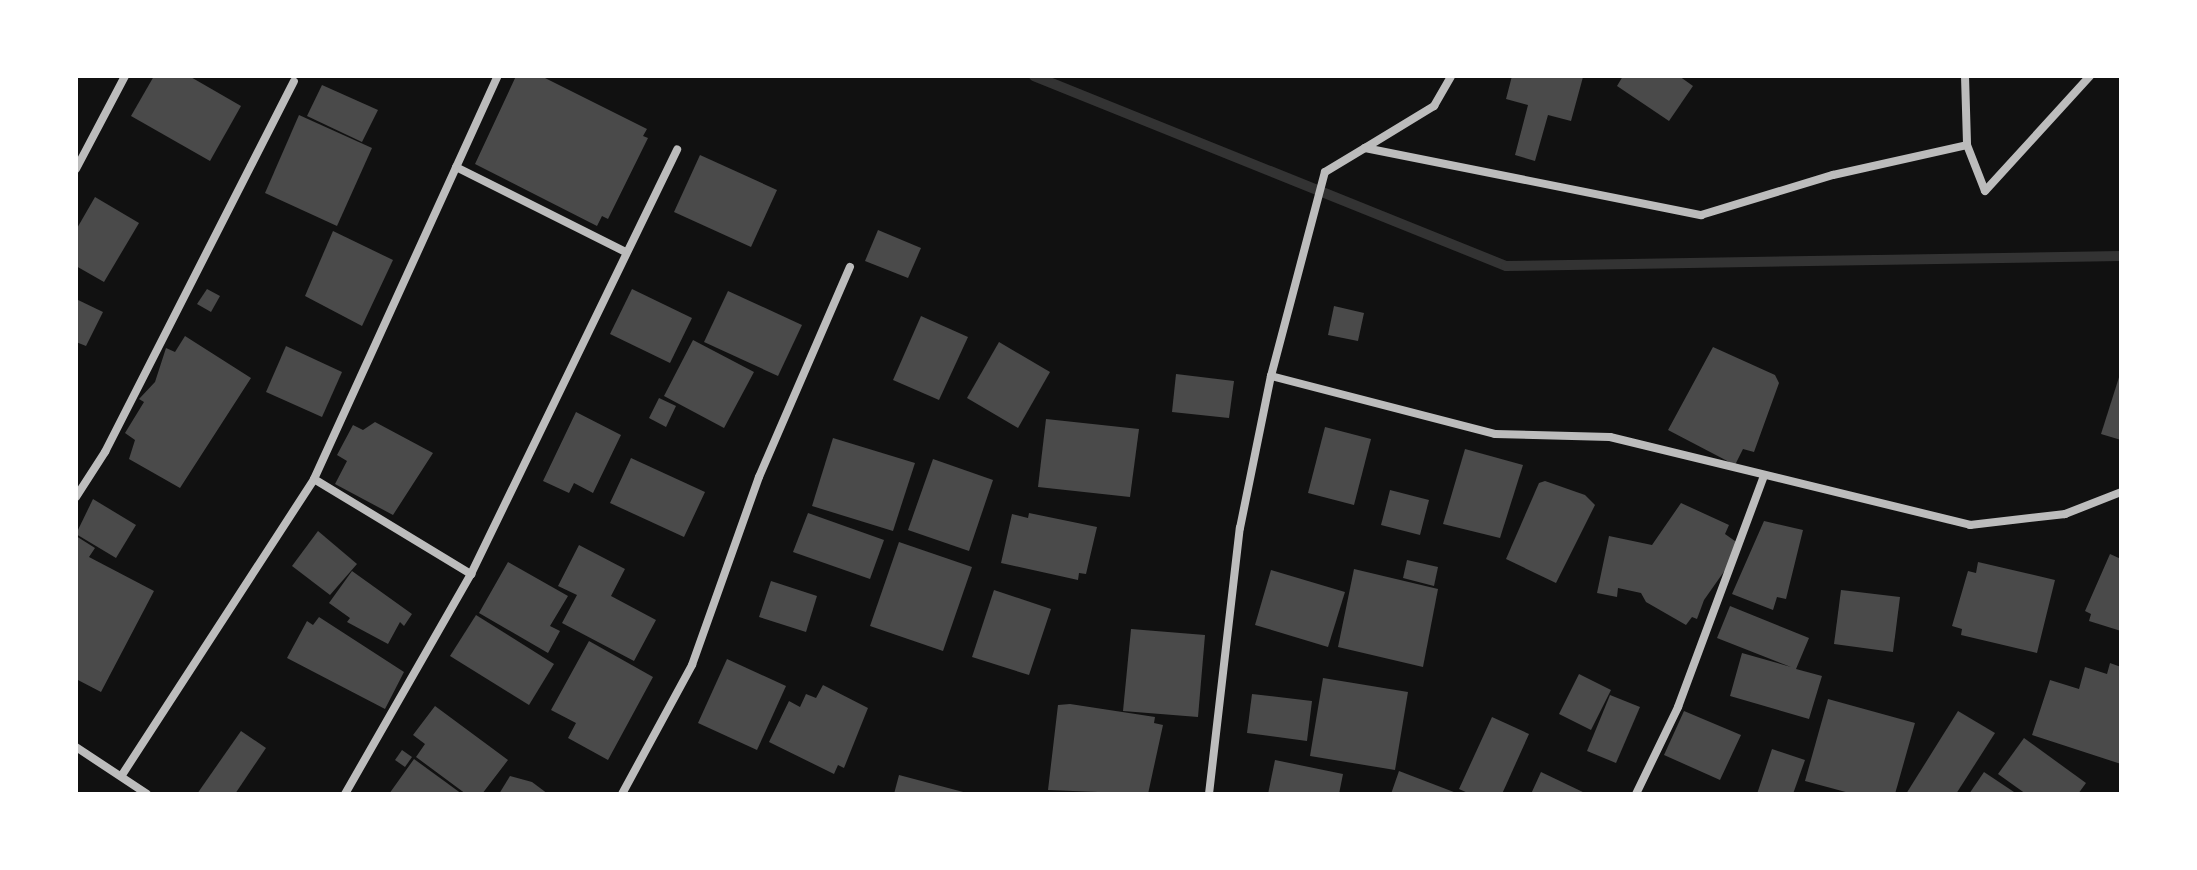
<!DOCTYPE html>
<html>
<head>
<meta charset="utf-8">
<style>
  body { margin:0 }
  #map { position:relative; width:2197px; height:870px; overflow:hidden; background:#111; font-family:"Alegreya Sans",sans-serif }
  div>[style] { position:absolute }
  [style*='--x'] { left:calc(var(--x)*1px); top:calc(var(--y)*1px); width:calc(var(--w)*1px); rotate:calc(var(--a)*1deg) }
  .stream>* { height:10px; margin:-5px; padding:0 5px; transform-origin:5px; border-radius:5px; background:#333 }
  .building>* { inset:0; background:#4a4a4a }
  .minor>* { height:8px; margin:-4px; padding:0 4px; transform-origin:4px; border-radius:4px; background:#bcbcbc }
  span { translate:-50% -50%; white-space:nowrap; text-align:center; line-height:1.15; -webkit-text-stroke:6px #fff; paint-order:stroke }
  .frame { position:absolute; inset:0; border:78px solid #fff; pointer-events:none }
</style>
</head>
<body>
<div id="map">
  <div class="stream">
    <div style="--x:1034;--y:76;--w:509;--a:21.93"></div>
    <div style="--x:1506;--y:266;--w:615;--a:-0.93"></div>
  </div>
  <div class="building">
    <div style="clip-path:polygon(154px 76px,189px 76px,241px 106px,210px 161px,131px 116px)"></div>
    <div style="clip-path:polygon(516px 76px,541px 76px,647px 129px,643px 136px,648px 138px,608px 219px,602px 216px,597px 226px,475px 164px)"></div>
    <div style="clip-path:polygon(1512px 76px,1583px 77px,1571px 121px,1548px 115px,1535px 161px,1515px 155px,1528px 105px,1506px 99px)"></div>
    <div style="clip-path:polygon(1623px 76px,1679px 76px,1693px 86px,1669px 121px,1617px 86px)"></div>
    <div style="clip-path:polygon(322px 85px,378px 110px,362px 142px,307px 116px)"></div>
    <div style="clip-path:polygon(299px 115px,372px 148px,337px 226px,265px 193px)"></div>
    <div style="clip-path:polygon(700px 155px,777px 190px,751px 247px,674px 212px)"></div>
    <div style="clip-path:polygon(95px 197px,139px 223px,104px 282px,76px 266px,76px 230px)"></div>
    <div style="clip-path:polygon(878px 230px,921px 248px,908px 278px,865px 261px)"></div>
    <div style="clip-path:polygon(333px 231px,393px 260px,362px 326px,305px 296px)"></div>
    <div style="clip-path:polygon(207px 289px,220px 296px,211px 312px,197px 304px)"></div>
    <div style="clip-path:polygon(632px 289px,692px 318px,670px 363px,610px 334px)"></div>
    <div style="clip-path:polygon(728px 291px,802px 325px,778px 376px,704px 342px)"></div>
    <div style="clip-path:polygon(76px 299px,103px 312px,86px 346px,76px 342px)"></div>
    <div style="clip-path:polygon(1334px 306px,1364px 313px,1358px 341px,1328px 335px)"></div>
    <div style="clip-path:polygon(921px 316px,968px 337px,939px 400px,893px 380px)"></div>
    <div style="clip-path:polygon(185px 336px,251px 378px,180px 488px,129px 459px,135px 440px,125px 433px,144px 402px,139px 399px,155px 382px,166px 348px,175px 352px)"></div>
    <div style="clip-path:polygon(693px 340px,754px 372px,724px 428px,664px 396px)"></div>
    <div style="clip-path:polygon(999px 342px,1050px 372px,1018px 428px,967px 398px)"></div>
    <div style="clip-path:polygon(286px 346px,342px 372px,322px 417px,266px 392px)"></div>
    <div style="clip-path:polygon(1713px 347px,1775px 375px,1779px 383px,1754px 452px,1743px 449px,1735px 465px,1668px 430px)"></div>
    <div style="clip-path:polygon(2121px 371px,2121px 440px,2101px 434px)"></div>
    <div style="clip-path:polygon(1176px 374px,1234px 381px,1229px 418px,1172px 412px)"></div>
    <div style="clip-path:polygon(659px 398px,676px 406px,666px 427px,649px 418px)"></div>
    <div style="clip-path:polygon(576px 412px,621px 435px,593px 493px,574px 483px,569px 493px,543px 481px)"></div>
    <div style="clip-path:polygon(1046px 419px,1139px 429px,1130px 497px,1038px 487px)"></div>
    <div style="clip-path:polygon(375px 422px,433px 453px,393px 515px,335px 484px,347px 461px,337px 455px,353px 425px,363px 430px)"></div>
    <div style="clip-path:polygon(1325px 427px,1371px 439px,1354px 505px,1308px 493px)"></div>
    <div style="clip-path:polygon(833px 438px,915px 463px,893px 531px,812px 506px)"></div>
    <div style="clip-path:polygon(1465px 449px,1523px 465px,1500px 538px,1443px 524px)"></div>
    <div style="clip-path:polygon(631px 458px,705px 492px,684px 537px,610px 503px)"></div>
    <div style="clip-path:polygon(933px 459px,993px 480px,969px 551px,908px 530px)"></div>
    <div style="clip-path:polygon(1545px 481px,1585px 495px,1595px 505px,1556px 583px,1506px 559px,1539px 483px)"></div>
    <div style="clip-path:polygon(1390px 490px,1429px 500px,1420px 535px,1381px 525px)"></div>
    <div style="clip-path:polygon(93px 499px,136px 525px,116px 558px,76px 534px)"></div>
    <div style="clip-path:polygon(1681px 503px,1729px 525px,1725px 534px,1742px 546px,1704px 600px,1697px 619px,1692px 617px,1686px 625px,1646px 602px,1641px 593px,1618px 588px,1617px 597px,1597px 593px,1609px 536px,1652px 545px)"></div>
    <div style="clip-path:polygon(808px 513px,884px 540px,870px 579px,793px 552px)"></div>
    <div style="clip-path:polygon(1029px 513px,1097px 527px,1086px 574px,1079px 573px,1078px 580px,1001px 563px,1012px 514px,1028px 518px)"></div>
    <div style="clip-path:polygon(1764px 521px,1803px 530px,1786px 599px,1777px 597px,1773px 610px,1732px 594px)"></div>
    <div style="clip-path:polygon(318px 531px,357px 564px,330px 595px,292px 566px)"></div>
    <div style="clip-path:polygon(76px 536px,95px 548px,89px 557px,154px 591px,101px 692px,76px 679px)"></div>
    <div style="clip-path:polygon(899px 542px,972px 567px,943px 651px,870px 626px)"></div>
    <div style="clip-path:polygon(579px 545px,625px 569px,611px 596px,656px 620px,634px 661px,562px 623px,577px 595px,558px 586px)"></div>
    <div style="clip-path:polygon(2110px 554px,2121px 559px,2121px 631px,2089px 621px,2091px 614px,2085px 611px)"></div>
    <div style="clip-path:polygon(1407px 560px,1438px 567px,1434px 586px,1403px 578px)"></div>
    <div style="clip-path:polygon(508px 562px,568px 596px,550px 626px,560px 631px,548px 653px,479px 613px)"></div>
    <div style="clip-path:polygon(1978px 562px,2055px 580px,2037px 653px,1961px 635px,1962px 629px,1952px 626px,1968px 571px,1976px 573px)"></div>
    <div style="clip-path:polygon(1354px 569px,1438px 589px,1423px 667px,1338px 647px)"></div>
    <div style="clip-path:polygon(1271px 570px,1345px 592px,1328px 647px,1255px 625px)"></div>
    <div style="clip-path:polygon(352px 571px,412px 614px,404px 626px,400px 622px,388px 644px,347px 622px,350px 618px,329px 603px)"></div>
    <div style="clip-path:polygon(771px 581px,817px 596px,806px 632px,759px 617px)"></div>
    <div style="clip-path:polygon(994px 590px,1051px 609px,1029px 675px,972px 657px)"></div>
    <div style="clip-path:polygon(1841px 590px,1900px 597px,1893px 652px,1834px 644px)"></div>
    <div style="clip-path:polygon(1730px 606px,1809px 638px,1796px 669px,1822px 676px,1809px 719px,1730px 696px,1742px 653px,1791px 667px,1717px 638px)"></div>
    <div style="clip-path:polygon(476px 615px,554px 664px,529px 705px,450px 656px)"></div>
    <div style="clip-path:polygon(319px 617px,404px 672px,385px 709px,287px 658px,307px 621px,313px 625px)"></div>
    <div style="clip-path:polygon(1131px 629px,1205px 635px,1198px 717px,1123px 711px)"></div>
    <div style="clip-path:polygon(589px 641px,653px 677px,608px 760px,568px 738px,576px 723px,551px 710px)"></div>
    <div style="clip-path:polygon(727px 659px,786px 686px,757px 750px,698px 723px)"></div>
    <div style="clip-path:polygon(2110px 663px,2121px 667px,2121px 764px,2032px 735px,2050px 680px,2079px 689px,2085px 667px,2107px 674px)"></div>
    <div style="clip-path:polygon(1579px 674px,1611px 690px,1591px 730px,1559px 714px)"></div>
    <div style="clip-path:polygon(1323px 678px,1408px 692px,1395px 770px,1310px 756px)"></div>
    <div style="clip-path:polygon(823px 685px,868px 708px,844px 768px,838px 765px,834px 774px,769px 742px,789px 701px,800px 707px,806px 694px,816px 698px)"></div>
    <div style="clip-path:polygon(1252px 694px,1312px 701px,1307px 741px,1247px 733px)"></div>
    <div style="clip-path:polygon(1610px 695px,1640px 707px,1616px 763px,1587px 751px)"></div>
    <div style="clip-path:polygon(1828px 699px,1915px 723px,1895px 794px,1853px 794px,1805px 781px)"></div>
    <div style="clip-path:polygon(1070px 704px,1155px 717px,1154px 723px,1163px 725px,1148px 794px,1048px 790px,1058px 705px)"></div>
    <div style="clip-path:polygon(435px 706px,508px 760px,482px 794px,466px 794px,416px 757px,425px 744px,413px 735px)"></div>
    <div style="clip-path:polygon(1684px 711px,1741px 735px,1720px 780px,1664px 755px)"></div>
    <div style="clip-path:polygon(1958px 711px,1995px 733px,1956px 794px,1906px 794px)"></div>
    <div style="clip-path:polygon(1492px 717px,1529px 734px,1502px 794px,1470px 794px,1459px 789px)"></div>
    <div style="clip-path:polygon(241px 731px,266px 748px,235px 794px,197px 794px)"></div>
    <div style="clip-path:polygon(2024px 738px,2086px 783px,2078px 794px,2026px 794px,1998px 774px)"></div>
    <div style="clip-path:polygon(1772px 749px,1805px 760px,1793px 794px,1757px 794px)"></div>
    <div style="clip-path:polygon(402px 750px,412px 757px,405px 767px,395px 760px)"></div>
    <div style="clip-path:polygon(414px 759px,462px 794px,389px 794px)"></div>
    <div style="clip-path:polygon(1275px 760px,1343px 774px,1339px 794px,1268px 794px)"></div>
    <div style="clip-path:polygon(1399px 771px,1459px 794px,1391px 794px)"></div>
    <div style="clip-path:polygon(1541px 772px,1587px 794px,1531px 794px)"></div>
    <div style="clip-path:polygon(1984px 772px,2017px 794px,1969px 794px)"></div>
    <div style="clip-path:polygon(899px 775px,967px 793px,967px 794px,894px 794px)"></div>
    <div style="clip-path:polygon(510px 776px,532px 782px,548px 794px,499px 794px)"></div>
  </div>
  <div class="minor">
    <div style="--x:1965;--y:76;--w:69;--a:88.3"></div>
    <div style="--x:1365;--y:148;--w:81;--a:-31.3"></div>
    <div style="--x:1434;--y:106;--w:34;--a:-60"></div>
    <div style="--x:456;--y:167;--w:190;--a:26.6"></div>
    <div style="--x:76;--y:169;--w:105;--a:-62.2"></div>
    <div style="--x:1271;--y:376;--w:231;--a:14.5"></div>
    <div style="--x:1495;--y:434;--w:115;--a:1.5"></div>
    <div style="--x:1610;--y:437;--w:371;--a:13.7"></div>
    <div style="--x:1970;--y:525;--w:96;--a:-6.6"></div>
    <div style="--x:2065;--y:514;--w:60;--a:-21.4"></div>
    <div style="--x:314;--y:479;--w:184;--a:31.2"></div>
    <div style="--x:76;--y:497;--w:54;--a:-57.2"></div>
    <div style="--x:105;--y:452;--w:416;--a:-63"></div>
    <div style="--x:76;--y:747;--w:85;--a:33.5"></div>
    <div style="--x:122;--y:775;--w:353;--a:-57"></div>
    <div style="--x:314;--y:479;--w:443;--a:-65.5"></div>
    <div style="--x:345;--y:794;--w:254;--a:-60.2"></div>
    <div style="--x:471;--y:574;--w:472;--a:-64.1"></div>
    <div style="--x:622;--y:794;--w:147;--a:-61.5"></div>
    <div style="--x:692;--y:665;--w:200;--a:-70.4"></div>
    <div style="--x:759;--y:477;--w:229;--a:-66.6"></div>
    <div style="--x:1209;--y:794;--w:268;--a:-83.4"></div>
    <div style="--x:1240;--y:528;--w:155;--a:-78.5"></div>
    <div style="--x:1271;--y:376;--w:211;--a:-75.2"></div>
    <div style="--x:1325;--y:172;--w:47;--a:-31"></div>
    <div style="--x:1365;--y:148;--w:343;--a:11.3"></div>
    <div style="--x:1701;--y:215;--w:138;--a:-16.9"></div>
    <div style="--x:1833;--y:175;--w:137;--a:-12.6"></div>
    <div style="--x:1967;--y:145;--w:49;--a:68.6"></div>
    <div style="--x:1985;--y:191;--w:156;--a:-47.6"></div>
    <div style="--x:1636;--y:794;--w:97;--a:-64.2"></div>
    <div style="--x:1678;--y:707;--w:246;--a:-69.6"></div>
  </div>
  <div class="frame"></div>
</div>
</body>
</html>
